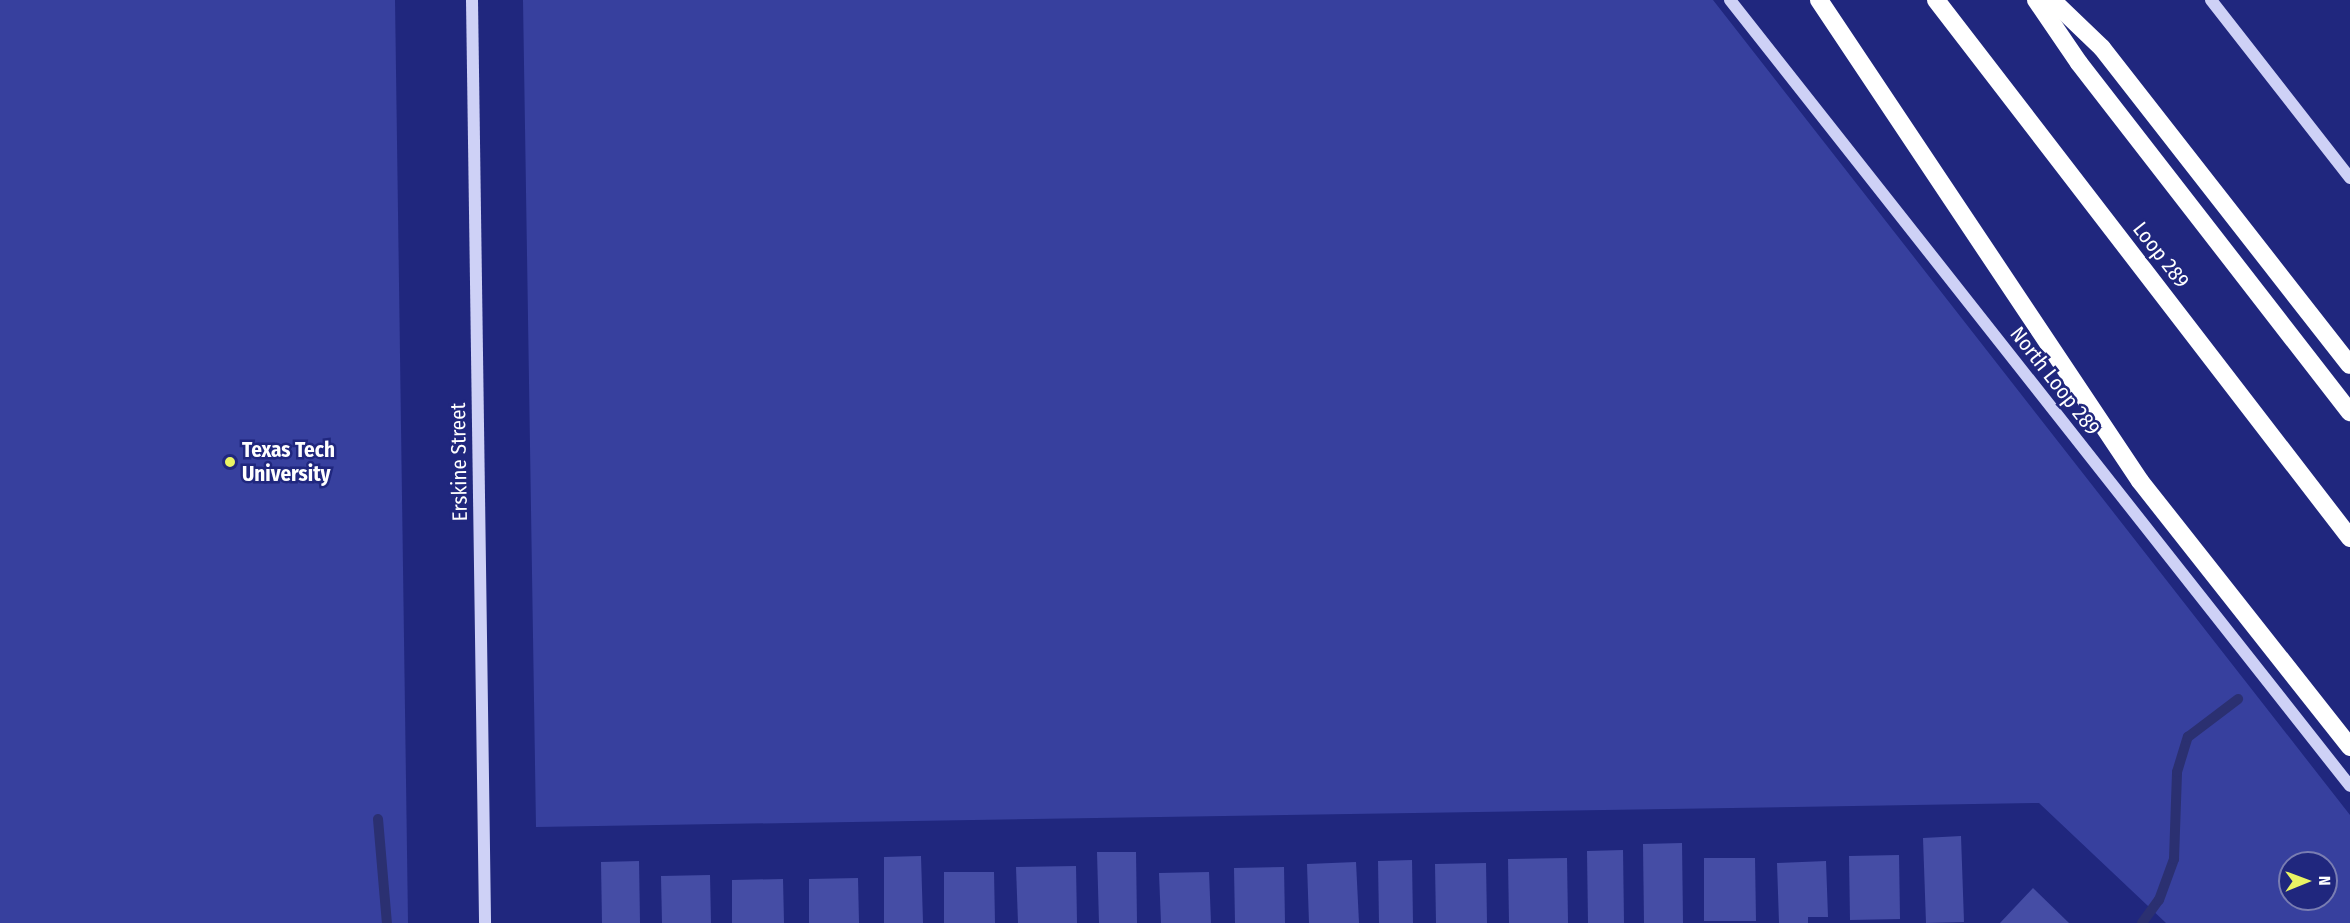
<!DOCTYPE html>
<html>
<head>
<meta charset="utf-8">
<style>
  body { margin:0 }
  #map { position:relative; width:2350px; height:923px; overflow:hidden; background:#20277e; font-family:"Fira Sans Condensed",sans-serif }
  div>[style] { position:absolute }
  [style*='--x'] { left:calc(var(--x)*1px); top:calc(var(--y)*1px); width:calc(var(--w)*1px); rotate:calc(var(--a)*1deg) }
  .green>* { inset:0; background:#37409e }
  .stream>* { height:10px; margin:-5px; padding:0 5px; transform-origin:5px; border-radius:5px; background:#2b3071 }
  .building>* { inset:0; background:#454da5 }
  .secondary>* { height:12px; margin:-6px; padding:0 6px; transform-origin:6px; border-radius:6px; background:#ced1f6 }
  .motorway>* { height:18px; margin:-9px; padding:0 9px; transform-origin:9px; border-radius:9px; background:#fff }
  .dots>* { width:16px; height:16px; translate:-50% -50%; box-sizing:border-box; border:3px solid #20277e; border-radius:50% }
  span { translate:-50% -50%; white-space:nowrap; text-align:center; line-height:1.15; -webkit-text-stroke:5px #20277e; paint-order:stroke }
  .street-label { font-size:21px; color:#fff }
  .poi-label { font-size:21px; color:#fff; font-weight:700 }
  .left { translate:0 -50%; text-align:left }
  .north { position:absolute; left:2278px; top:851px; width:60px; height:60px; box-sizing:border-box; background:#20277e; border:2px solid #797db2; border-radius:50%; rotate:89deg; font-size:16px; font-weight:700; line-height:24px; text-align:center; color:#fff }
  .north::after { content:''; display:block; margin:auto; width:21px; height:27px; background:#eaf464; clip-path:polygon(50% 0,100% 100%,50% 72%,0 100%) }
</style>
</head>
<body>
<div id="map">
  <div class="green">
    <div style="clip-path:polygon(0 0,395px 0,408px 923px,0 923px)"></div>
    <div style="clip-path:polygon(evenodd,523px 0,1713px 0,2350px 815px,2350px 923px,2166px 923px,2039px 803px,536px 827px,523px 0,2290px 863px,2326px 863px,2326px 899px,2290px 899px,2290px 863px)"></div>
  </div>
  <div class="stream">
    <div style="--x:378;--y:819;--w:104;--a:85.1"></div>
    <div style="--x:2142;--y:923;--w:29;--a:-54"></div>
    <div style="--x:2159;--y:900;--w:44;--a:-69.9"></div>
    <div style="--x:2174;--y:859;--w:87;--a:-88"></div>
    <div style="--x:2177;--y:772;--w:37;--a:-73"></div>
    <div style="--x:2188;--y:737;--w:63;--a:-37.2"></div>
  </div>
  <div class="building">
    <div style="clip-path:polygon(1961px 836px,1964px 922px,1926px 923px,1923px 838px)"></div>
    <div style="clip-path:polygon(1682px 843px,1683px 923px,1644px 923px,1643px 844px)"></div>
    <div style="clip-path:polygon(1623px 850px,1624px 923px,1588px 923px,1587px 851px)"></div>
    <div style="clip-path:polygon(1097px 852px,1136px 852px,1137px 923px,1099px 923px)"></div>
    <div style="clip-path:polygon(1899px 855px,1900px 919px,1850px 920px,1849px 856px)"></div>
    <div style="clip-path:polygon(921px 856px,923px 923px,884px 923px,884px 857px)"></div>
    <div style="clip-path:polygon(1567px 858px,1568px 923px,1509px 923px,1508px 859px)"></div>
    <div style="clip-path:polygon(1704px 858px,1755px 858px,1756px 921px,1704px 921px)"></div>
    <div style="clip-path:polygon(1412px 860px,1413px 923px,1379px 923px,1378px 861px)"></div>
    <div style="clip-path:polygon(639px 861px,640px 923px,602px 923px,601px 862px)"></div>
    <div style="clip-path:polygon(1826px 861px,1828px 917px,1808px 917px,1808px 923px,1779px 923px,1777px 863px)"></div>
    <div style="clip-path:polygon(1356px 862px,1359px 923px,1309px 923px,1307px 864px)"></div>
    <div style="clip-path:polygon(1486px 863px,1487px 923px,1436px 923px,1435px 864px)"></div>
    <div style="clip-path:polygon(1076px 866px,1077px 923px,1018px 923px,1016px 867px)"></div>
    <div style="clip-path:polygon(1284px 867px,1285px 923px,1235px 923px,1234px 868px)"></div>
    <div style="clip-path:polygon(944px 872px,994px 872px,995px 923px,944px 923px)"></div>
    <div style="clip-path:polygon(1209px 872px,1211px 923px,1161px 923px,1159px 873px)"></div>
    <div style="clip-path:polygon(710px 875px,711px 923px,662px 923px,661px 876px)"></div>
    <div style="clip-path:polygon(858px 878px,859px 923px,809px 923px,809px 879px)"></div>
    <div style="clip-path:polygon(783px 879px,784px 923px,732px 923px,732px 880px)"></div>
    <div style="clip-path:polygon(2033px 888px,2069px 923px,2000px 923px)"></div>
  </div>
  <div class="secondary">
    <div style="--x:472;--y:0;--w:923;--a:89.19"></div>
    <div style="--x:1730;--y:0;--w:1001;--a:51.73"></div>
    <div style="--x:2211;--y:0;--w:226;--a:52"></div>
  </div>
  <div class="motorway">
    <div style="--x:1819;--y:0;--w:578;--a:56.28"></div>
    <div style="--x:2140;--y:481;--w:339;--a:51.7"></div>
    <div style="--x:1936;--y:0;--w:679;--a:52.42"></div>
    <div style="--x:2036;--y:0;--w:76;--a:55.7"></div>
    <div style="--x:2079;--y:63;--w:442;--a:52.2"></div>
    <div style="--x:2052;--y:0;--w:69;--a:43.8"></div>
    <div style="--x:2102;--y:48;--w:402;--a:52"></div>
  </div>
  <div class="dots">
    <div style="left:230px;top:462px;background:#eaf464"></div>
  </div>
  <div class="street-label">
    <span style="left:2161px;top:255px;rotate:52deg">Loop 289</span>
    <span style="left:2055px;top:381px;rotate:52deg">North Loop 289</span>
    <span style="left:459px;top:462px;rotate:-91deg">Erskine Street</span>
  </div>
  <div class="poi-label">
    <span class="left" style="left:242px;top:462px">Texas Tech<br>University</span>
  </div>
  <div class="north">N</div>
</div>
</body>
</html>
